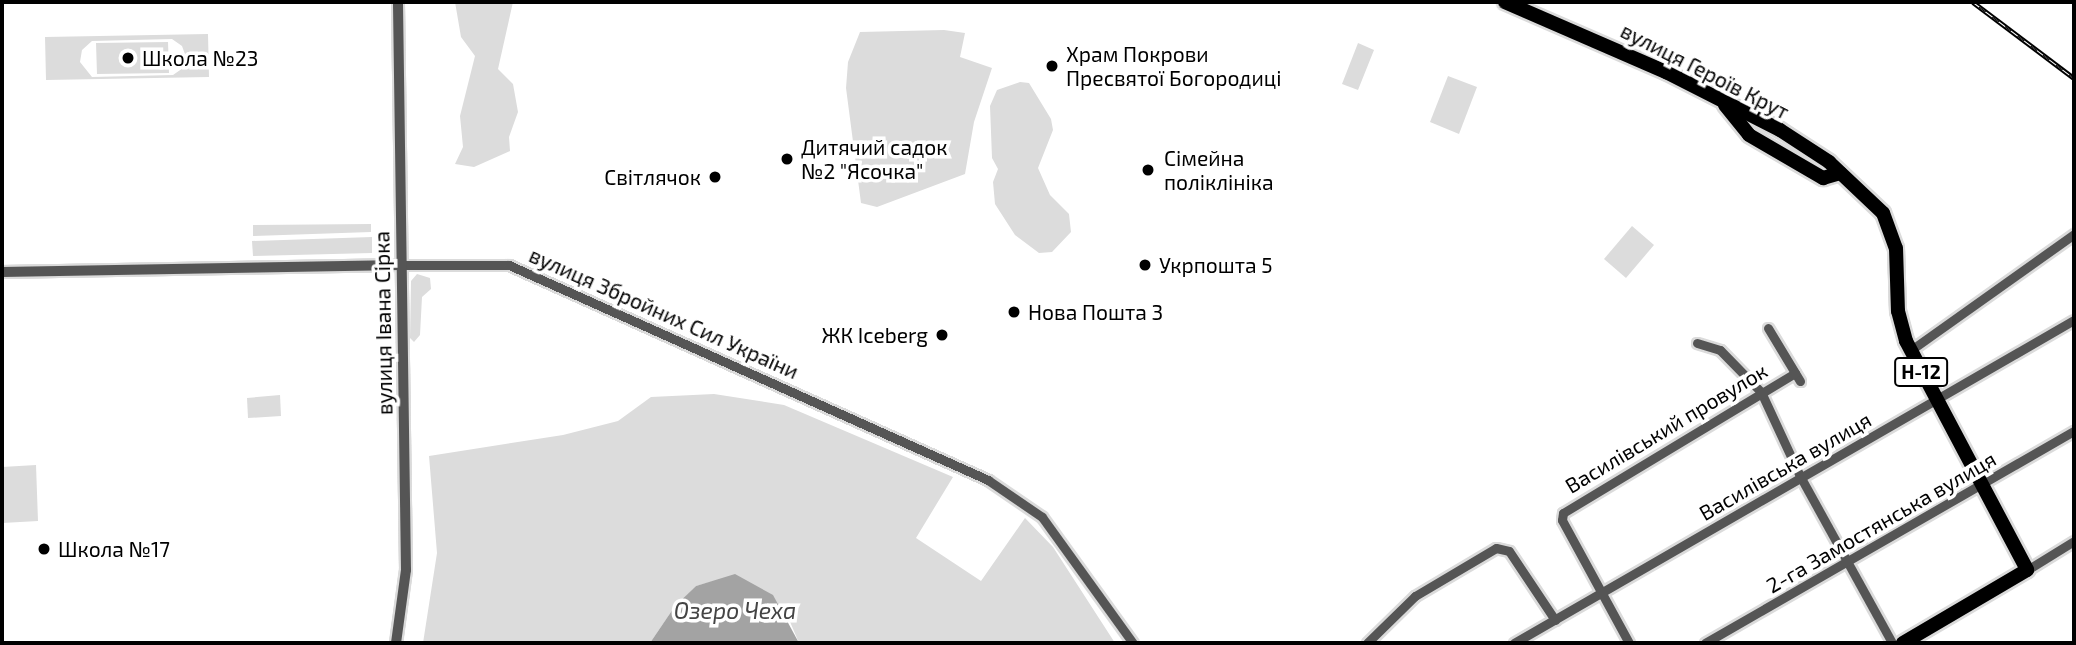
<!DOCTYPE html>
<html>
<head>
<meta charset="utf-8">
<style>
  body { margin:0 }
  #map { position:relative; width:2076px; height:645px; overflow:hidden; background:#fff; font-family:"Exo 2",sans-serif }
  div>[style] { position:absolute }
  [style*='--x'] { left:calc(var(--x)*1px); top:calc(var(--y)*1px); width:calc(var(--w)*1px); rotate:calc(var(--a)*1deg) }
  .green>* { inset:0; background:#dcdcdc }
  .water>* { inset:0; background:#a3a3a3 }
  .roads { filter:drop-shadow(2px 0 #dbdbdb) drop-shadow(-2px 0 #dbdbdb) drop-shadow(0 2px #dbdbdb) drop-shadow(0 -2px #dbdbdb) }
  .minor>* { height:9px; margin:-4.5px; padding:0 4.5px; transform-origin:4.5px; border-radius:4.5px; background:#555 }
  .tertiary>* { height:10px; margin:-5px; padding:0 5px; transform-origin:5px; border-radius:5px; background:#555 }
  .primary>* { height:14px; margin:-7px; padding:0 7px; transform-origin:7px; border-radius:7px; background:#000 }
  .rail>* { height:5px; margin-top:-2.5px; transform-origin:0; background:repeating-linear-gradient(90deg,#fff 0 8px,#000 0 16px); box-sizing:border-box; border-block:2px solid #000 }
  .dots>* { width:19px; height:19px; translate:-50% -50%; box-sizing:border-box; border:4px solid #fff; border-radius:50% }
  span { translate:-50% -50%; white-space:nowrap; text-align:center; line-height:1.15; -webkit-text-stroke:7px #fff; paint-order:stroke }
  .shield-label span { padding:2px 5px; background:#fff; border:2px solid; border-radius:5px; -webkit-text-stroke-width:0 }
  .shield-label { font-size:19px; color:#000; font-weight:700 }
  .poi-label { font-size:21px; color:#000 }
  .left { translate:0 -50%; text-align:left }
  .right { translate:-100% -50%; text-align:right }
  .street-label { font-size:21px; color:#000 }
  .water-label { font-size:23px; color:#444; font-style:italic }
  .frame { position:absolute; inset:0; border:4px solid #000; pointer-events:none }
</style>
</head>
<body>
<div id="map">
  <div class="green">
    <div style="clip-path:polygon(455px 2px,513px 2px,498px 69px,513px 84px,518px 112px,509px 137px,510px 151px,474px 167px,455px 164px,463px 147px,460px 116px,475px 56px,461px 37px)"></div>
    <div style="clip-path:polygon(944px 30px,965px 33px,960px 57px,992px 68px,974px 122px,965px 174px,877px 207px,861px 203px,846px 88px,848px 62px,860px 32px)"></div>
    <div style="clip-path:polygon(evenodd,208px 34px,209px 77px,46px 80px,45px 37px,208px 34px,172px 39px,182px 46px,186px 57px,183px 68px,173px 75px,92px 77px,80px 62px,82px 50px,92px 41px,172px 39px)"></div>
    <div style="clip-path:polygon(168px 42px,169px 73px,97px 74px,96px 43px)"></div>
    <div style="clip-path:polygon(1358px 43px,1374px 50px,1358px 90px,1342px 84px)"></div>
    <div style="clip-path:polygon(1448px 76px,1477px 87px,1459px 134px,1430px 122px)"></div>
    <div style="clip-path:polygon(1020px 82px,1029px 83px,1051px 119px,1053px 130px,1038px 168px,1050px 195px,1069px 214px,1071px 232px,1052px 252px,1039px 253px,1015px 235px,995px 204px,993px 182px,998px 169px,992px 158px,990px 106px,997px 90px)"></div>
    <div style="clip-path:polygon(371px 224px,371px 232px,253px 236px,253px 225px)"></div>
    <div style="clip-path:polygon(1632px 226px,1654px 245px,1626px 278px,1604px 259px)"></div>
    <div style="clip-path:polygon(372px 237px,372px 253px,253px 256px,252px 241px)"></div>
    <div style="clip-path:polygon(417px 274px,430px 278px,431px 289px,422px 297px,420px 335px,414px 342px,410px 338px,411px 281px)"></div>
    <div style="clip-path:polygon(714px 394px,784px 405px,953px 477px,916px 538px,981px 581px,1025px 518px,1053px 547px,1115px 643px,799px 643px,788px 617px,714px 581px,696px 586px,675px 606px,650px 643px,423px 643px,437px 553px,429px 456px,563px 435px,618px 421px,651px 397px)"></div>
    <div style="clip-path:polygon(280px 395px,281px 416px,248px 418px,247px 398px)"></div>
    <div style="clip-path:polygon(36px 465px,38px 521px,2px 523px,2px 467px)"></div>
  </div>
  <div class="water">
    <div style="clip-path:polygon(735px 574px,773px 595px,799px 643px,650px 643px,675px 606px,696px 586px)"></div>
  </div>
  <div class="roads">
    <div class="minor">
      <div style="--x:401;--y:265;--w:108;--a:0"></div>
      <div style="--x:509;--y:265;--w:525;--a:24.17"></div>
      <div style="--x:988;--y:480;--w:65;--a:34.4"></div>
      <div style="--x:1042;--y:517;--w:155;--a:54.2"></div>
      <div style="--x:1768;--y:328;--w:62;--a:58.9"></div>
      <div style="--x:1697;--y:343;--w:24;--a:17"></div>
      <div style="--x:1720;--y:350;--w:59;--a:45.7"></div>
      <div style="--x:1761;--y:392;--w:93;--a:65.1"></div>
      <div style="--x:1800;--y:476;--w:191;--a:61.1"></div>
      <div style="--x:1911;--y:350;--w:200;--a:-35.4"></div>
      <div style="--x:2027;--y:570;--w:55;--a:-31.7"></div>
      <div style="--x:1367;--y:643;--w:67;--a:-44.4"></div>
      <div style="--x:1415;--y:596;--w:94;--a:-30.7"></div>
      <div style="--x:1496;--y:548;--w:13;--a:13"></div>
      <div style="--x:1509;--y:551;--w:83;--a:56.3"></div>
      <div style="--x:1514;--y:643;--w:646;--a:-29.98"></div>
      <div style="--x:1629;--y:643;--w:140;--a:-118.6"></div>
      <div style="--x:1562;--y:520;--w:7;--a:-82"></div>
      <div style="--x:1563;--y:513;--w:271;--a:-31.1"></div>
      <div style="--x:1705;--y:643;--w:426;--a:-29.9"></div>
    </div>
    <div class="tertiary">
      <div style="--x:2;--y:272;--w:399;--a:-1"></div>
      <div style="--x:396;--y:643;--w:74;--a:-82.2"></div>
      <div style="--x:406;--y:570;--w:568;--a:-90.81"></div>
    </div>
    <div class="primary">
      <div style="--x:1505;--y:2;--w:176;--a:23.5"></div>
      <div style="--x:1666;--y:72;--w:128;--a:27"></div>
      <div style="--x:1780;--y:130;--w:59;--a:33.1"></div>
      <div style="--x:1829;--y:162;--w:74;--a:43.4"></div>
      <div style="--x:1883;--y:213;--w:37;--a:70"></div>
      <div style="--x:1896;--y:248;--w:63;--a:88.2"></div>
      <div style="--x:1898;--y:311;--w:31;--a:75"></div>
      <div style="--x:1906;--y:341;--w:259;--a:62.1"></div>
      <div style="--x:2027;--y:570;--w:144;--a:149.5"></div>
      <div style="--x:1725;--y:105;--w:38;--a:51"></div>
      <div style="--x:1749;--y:135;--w:86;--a:30.2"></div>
      <div style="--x:1823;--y:178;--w:18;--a:-16"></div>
    </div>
  </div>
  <div class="rail">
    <div style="--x:1973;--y:2;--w:126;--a:37"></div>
  </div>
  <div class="dots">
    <div style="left:128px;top:58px;background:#000"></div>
    <div style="left:1052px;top:66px;background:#000"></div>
    <div style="left:787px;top:159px;background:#000"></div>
    <div style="left:1148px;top:170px;background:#000"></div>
    <div style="left:715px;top:177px;background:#000"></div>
    <div style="left:1145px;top:265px;background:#000"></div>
    <div style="left:1014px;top:312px;background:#000"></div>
    <div style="left:942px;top:335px;background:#000"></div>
    <div style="left:44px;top:549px;background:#000"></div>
  </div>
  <div class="shield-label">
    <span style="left:1921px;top:372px">Н-12</span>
  </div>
  <div class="poi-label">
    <span class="left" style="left:1066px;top:66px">Храм Покрови<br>Пресвятої Богородиці</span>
    <span class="left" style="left:142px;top:58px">Школа №23</span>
    <span class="left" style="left:801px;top:159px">Дитячий садок<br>№2 "Ясочка"</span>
    <span class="left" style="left:1164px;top:170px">Сімейна<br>поліклініка</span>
    <span class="right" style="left:701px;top:177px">Світлячок</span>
    <span class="left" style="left:1159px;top:265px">Укрпошта 5</span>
    <span class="left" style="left:1028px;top:312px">Нова Пошта 3</span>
    <span class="right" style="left:928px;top:335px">ЖК Iceberg</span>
    <span class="left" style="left:58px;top:549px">Школа №17</span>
  </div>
  <div class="street-label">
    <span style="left:1705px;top:71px;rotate:27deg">вулиця Героїв Крут</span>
    <span style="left:664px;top:313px;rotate:24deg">вулиця Збройних Сил України</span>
    <span style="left:383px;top:323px;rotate:-91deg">вулиця Івана Сірка</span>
    <span style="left:1666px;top:428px;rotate:-31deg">Василівський провулок</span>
    <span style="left:1785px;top:466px;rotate:-30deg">Василівська вулиця</span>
    <span style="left:1881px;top:522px;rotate:-30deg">2-га Замостянська вулиця</span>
  </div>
  <div class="water-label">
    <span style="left:735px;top:610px">Озеро Чеха</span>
  </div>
  <div class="frame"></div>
</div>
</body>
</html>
